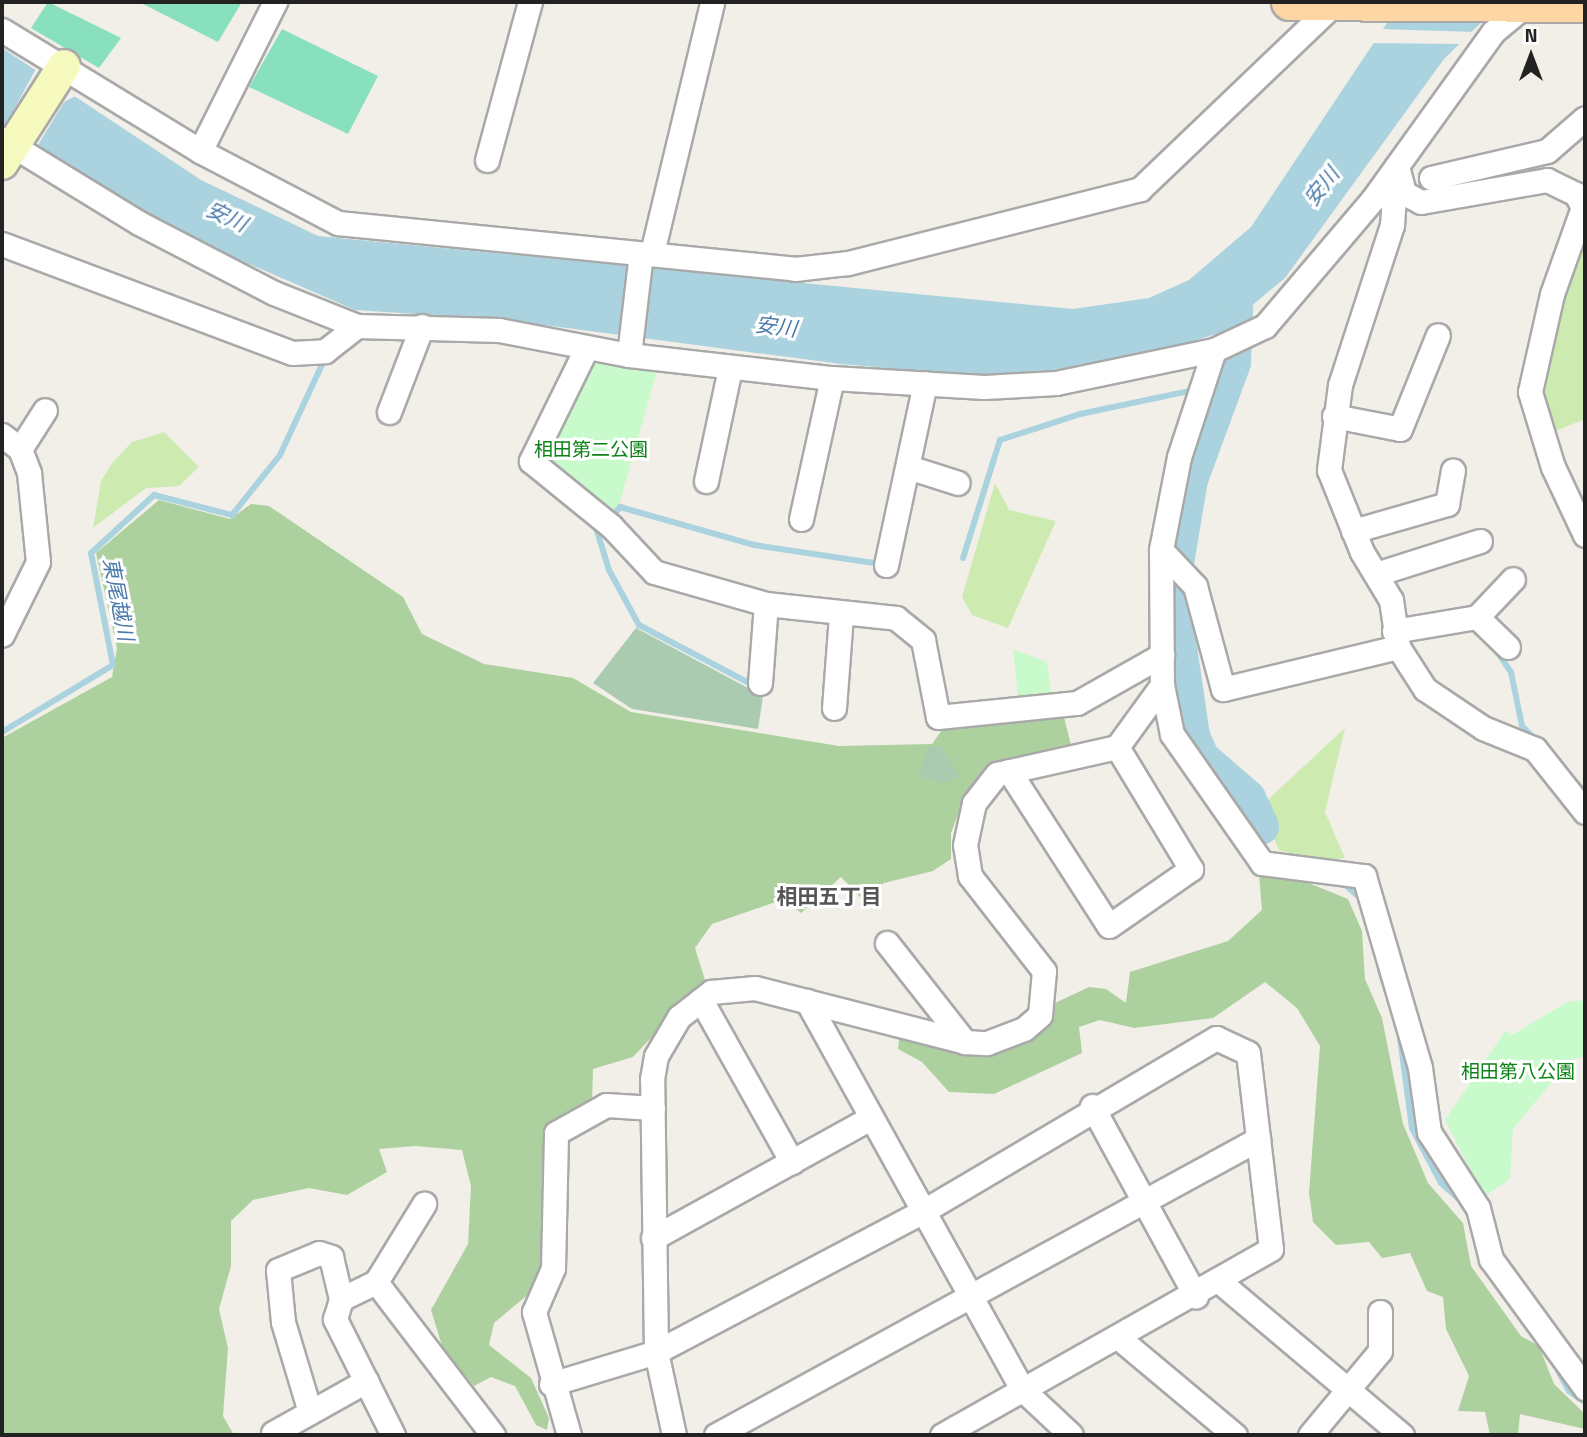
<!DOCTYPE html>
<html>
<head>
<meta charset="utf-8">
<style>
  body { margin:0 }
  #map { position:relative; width:1587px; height:1437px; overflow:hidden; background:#f2efe9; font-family:"Titillium Web","Noto Sans JP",sans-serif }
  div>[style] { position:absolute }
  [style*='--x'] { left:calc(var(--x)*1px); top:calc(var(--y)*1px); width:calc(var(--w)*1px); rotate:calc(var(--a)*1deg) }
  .grass>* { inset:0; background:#cdebb0 }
  .forest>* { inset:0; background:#add19e }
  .cemetery>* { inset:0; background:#aacbaf }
  .park>* { inset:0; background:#c8facc }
  .pitch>* { inset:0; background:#88e0be }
  .water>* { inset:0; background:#aad3df }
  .pier>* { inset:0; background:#f2efe9 }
  .stream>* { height:6px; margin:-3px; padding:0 3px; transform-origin:3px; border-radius:3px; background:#aad3df }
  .river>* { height:37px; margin:-18.5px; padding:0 18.5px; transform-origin:18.5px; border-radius:18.5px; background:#aad3df }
  .roads { filter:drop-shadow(2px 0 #a9a9a9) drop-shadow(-2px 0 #a9a9a9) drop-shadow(0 2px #a9a9a9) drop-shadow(0 -2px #a9a9a9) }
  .street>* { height:23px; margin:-11.5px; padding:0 11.5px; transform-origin:11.5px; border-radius:11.5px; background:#fff }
  .secondary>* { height:32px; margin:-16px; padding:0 16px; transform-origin:16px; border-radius:16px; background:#f7fabf }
  .primary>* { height:35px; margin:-17.5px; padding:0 17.5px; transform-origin:17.5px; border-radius:17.5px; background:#fcd6a4 }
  span { translate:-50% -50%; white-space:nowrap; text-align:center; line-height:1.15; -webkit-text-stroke:6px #fff; paint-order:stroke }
  .park-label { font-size:19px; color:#0c8416 }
  .water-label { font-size:21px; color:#4a7aab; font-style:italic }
  .neighbourhood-label { font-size:21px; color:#555; font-weight:700 }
  .frame { position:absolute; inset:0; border:4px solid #222; pointer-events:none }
  .north { position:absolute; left:1496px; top:21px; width:70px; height:70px; -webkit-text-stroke:5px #fff; paint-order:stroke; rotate:0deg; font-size:19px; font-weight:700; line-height:28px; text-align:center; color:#222 }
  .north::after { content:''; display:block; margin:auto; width:24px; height:32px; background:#222; clip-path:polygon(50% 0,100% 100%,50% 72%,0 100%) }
</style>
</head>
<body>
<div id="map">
  <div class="grass">
    <div style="clip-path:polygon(1585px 232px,1585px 419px,1553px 432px,1541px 388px,1555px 298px)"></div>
    <div style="clip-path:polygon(164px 432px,199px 467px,179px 486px,146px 488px,93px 528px,101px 481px,113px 462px,132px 442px)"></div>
    <div style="clip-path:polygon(995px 483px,1009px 510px,1056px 521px,1008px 628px,972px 615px,962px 597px)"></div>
    <div style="clip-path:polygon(1345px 728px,1325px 812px,1345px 858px,1315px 861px,1279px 850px,1260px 807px)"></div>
  </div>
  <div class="forest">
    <div style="clip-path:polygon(159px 500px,230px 519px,251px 504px,269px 506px,403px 597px,422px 634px,484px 664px,573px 678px,631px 712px,839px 746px,932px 744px,947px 723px,1063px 713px,1072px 749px,988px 768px,964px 799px,951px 833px,951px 859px,933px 871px,884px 883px,864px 901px,841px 877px,801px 913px,784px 899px,712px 924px,695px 948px,705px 980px,633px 1057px,593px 1069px,592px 1104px,554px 1125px,549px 1236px,537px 1287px,494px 1323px,489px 1345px,531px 1378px,549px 1418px,547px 1430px,536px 1425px,515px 1386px,491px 1377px,474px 1386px,443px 1349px,431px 1310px,468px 1244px,471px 1186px,462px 1150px,415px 1146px,379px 1149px,387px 1172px,347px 1195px,309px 1188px,253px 1200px,231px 1221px,231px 1266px,219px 1309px,228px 1348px,223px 1416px,234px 1435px,2px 1435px,2px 738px,112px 677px,117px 648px,96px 553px)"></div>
    <div style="clip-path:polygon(1272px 868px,1348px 899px,1362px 931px,1365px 979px,1382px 1018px,1403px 1124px,1428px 1183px,1463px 1223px,1471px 1266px,1521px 1336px,1539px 1346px,1554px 1384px,1585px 1414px,1585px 1429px,1520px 1414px,1518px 1435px,1490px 1435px,1485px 1412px,1458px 1411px,1469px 1376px,1446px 1329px,1443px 1297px,1427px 1291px,1410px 1253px,1382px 1258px,1369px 1242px,1336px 1245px,1313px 1222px,1309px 1193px,1320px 1046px,1297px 1008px,1265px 982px,1213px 1018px,1134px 1028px,1100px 1020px,1079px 1027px,1082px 1053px,994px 1094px,949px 1092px,922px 1062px,898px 1049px,900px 1031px,943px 1045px,1040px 1026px,1057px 1002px,1089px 987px,1106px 989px,1126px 1003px,1130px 972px,1228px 941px,1262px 910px,1259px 875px)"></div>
  </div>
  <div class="cemetery">
    <div style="clip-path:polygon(636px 628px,763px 696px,758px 729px,632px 709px,593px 683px)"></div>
    <div style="clip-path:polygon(940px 746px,960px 776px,946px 783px,919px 777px,928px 747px)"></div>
  </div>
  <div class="park">
    <div style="clip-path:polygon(590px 360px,657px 371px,620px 502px,608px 516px,537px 460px)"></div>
    <div style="clip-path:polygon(1013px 649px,1047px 662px,1052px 698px,1018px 698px)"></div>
    <div style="clip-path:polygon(1585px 1000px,1585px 1056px,1570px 1060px,1513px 1129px,1510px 1179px,1484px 1197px,1445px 1120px,1506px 1030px,1512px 1035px,1567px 1002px)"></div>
  </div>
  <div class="pitch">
    <div style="clip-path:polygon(48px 2px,121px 38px,99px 68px,31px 28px)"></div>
    <div style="clip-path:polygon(139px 2px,242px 2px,218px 42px)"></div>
    <div style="clip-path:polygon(282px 29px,378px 76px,348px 134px,249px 87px)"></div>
  </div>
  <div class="water">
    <div style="clip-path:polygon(1401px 2px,1502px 2px,1444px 59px,1285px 278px,1219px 333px,1126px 362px,1052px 370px,971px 375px,841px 364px,506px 320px,355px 310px,192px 239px,2px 125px,2px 48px,201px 180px,318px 236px,1073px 309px,1149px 298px,1189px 280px,1251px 227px)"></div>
  </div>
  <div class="pier">
    <div style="clip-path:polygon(1379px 29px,1477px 32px,1464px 44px,1369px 43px)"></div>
    <div style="clip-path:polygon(38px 65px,81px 93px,64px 102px,35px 150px,3px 130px)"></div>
  </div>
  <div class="stream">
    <div style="--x:1208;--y:387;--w:16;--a:-15"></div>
    <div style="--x:610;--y:519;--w:16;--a:-50"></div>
    <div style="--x:620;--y:507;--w:139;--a:15.8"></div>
    <div style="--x:754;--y:545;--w:128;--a:8.5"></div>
    <div style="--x:594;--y:521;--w:51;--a:73"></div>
    <div style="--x:609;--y:570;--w:63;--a:61.4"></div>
    <div style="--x:639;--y:625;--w:129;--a:27.8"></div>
    <div style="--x:963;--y:558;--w:124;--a:-72.6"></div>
    <div style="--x:1000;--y:440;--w:84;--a:-18"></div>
    <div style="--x:1080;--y:414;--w:116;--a:-11.9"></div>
    <div style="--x:1494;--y:647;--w:30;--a:56"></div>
    <div style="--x:1511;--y:672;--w:55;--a:78.5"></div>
    <div style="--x:1522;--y:726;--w:23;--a:45"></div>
    <div style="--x:2;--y:732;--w:130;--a:-31.1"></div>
    <div style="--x:113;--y:665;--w:114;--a:-101.1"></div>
    <div style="--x:91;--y:553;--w:86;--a:-42.6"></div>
    <div style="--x:154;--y:495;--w:81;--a:14.4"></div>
    <div style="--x:232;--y:515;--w:77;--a:-51.3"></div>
    <div style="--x:280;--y:455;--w:107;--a:-65.1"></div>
    <div style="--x:1569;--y:775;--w:19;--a:47"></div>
    <div style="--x:1344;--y:884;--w:23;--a:41"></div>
    <div style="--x:1380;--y:970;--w:24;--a:73"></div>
    <div style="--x:1400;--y:1037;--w:92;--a:82.5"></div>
    <div style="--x:1412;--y:1128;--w:62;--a:62.2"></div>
    <div style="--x:1441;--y:1183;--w:31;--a:42"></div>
    <div style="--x:1471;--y:1220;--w:43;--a:75.3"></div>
    <div style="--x:1553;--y:1361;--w:34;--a:62"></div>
    <div style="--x:1569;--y:1391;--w:19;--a:35"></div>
  </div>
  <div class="river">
    <div style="--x:1235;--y:286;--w:76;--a:92.3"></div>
    <div style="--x:1232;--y:362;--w:125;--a:110.2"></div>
    <div style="--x:1189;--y:479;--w:116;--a:99.5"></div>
    <div style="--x:1170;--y:593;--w:145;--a:81.6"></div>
    <div style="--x:1191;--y:736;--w:24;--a:66"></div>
    <div style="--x:1201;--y:758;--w:61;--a:41"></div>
    <div style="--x:1247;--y:798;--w:31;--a:65"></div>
  </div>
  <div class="roads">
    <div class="street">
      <div style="--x:2;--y:30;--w:232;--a:31.4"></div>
      <div style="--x:200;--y:151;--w:156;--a:27.6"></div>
      <div style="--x:338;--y:223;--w:459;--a:5.7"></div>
      <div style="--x:795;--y:269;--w:53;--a:-6.5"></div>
      <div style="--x:848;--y:263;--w:301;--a:-14.2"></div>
      <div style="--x:1140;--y:189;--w:271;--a:-43.7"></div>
      <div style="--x:2;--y:139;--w:161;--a:31.5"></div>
      <div style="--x:139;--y:223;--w:152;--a:27.4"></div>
      <div style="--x:274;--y:293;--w:89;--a:21.7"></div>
      <div style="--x:357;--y:326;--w:142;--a:1.6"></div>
      <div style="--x:499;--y:330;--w:132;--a:10.9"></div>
      <div style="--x:629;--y:355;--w:204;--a:6.5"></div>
      <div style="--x:832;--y:378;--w:152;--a:3.4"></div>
      <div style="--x:984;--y:387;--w:72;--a:-3.2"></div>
      <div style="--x:1056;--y:383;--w:161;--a:-11.8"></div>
      <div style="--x:1214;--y:350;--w:56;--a:-25.2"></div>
      <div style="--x:1265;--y:326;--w:167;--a:-49.6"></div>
      <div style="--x:1373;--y:199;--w:206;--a:-54.3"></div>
      <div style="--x:1493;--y:32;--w:47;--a:-39.8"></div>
      <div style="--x:200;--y:151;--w:167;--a:-63.3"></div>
      <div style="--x:487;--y:160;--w:164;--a:-74.8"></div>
      <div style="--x:1396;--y:167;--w:58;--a:93.9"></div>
      <div style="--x:1392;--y:225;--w:168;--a:108"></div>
      <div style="--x:1340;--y:385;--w:86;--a:97.4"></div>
      <div style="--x:1329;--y:470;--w:88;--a:68.1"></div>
      <div style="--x:1362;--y:552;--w:56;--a:58.9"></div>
      <div style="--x:1391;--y:600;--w:48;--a:81.5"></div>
      <div style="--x:1398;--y:647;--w:50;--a:57.3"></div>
      <div style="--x:1425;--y:689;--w:70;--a:33.9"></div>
      <div style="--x:1483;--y:728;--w:56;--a:22"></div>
      <div style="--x:1535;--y:749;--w:80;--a:51.6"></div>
      <div style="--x:1398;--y:170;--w:24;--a:75"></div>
      <div style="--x:1404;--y:193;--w:19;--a:28"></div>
      <div style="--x:1421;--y:202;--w:128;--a:-9.9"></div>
      <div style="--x:1547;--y:180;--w:32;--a:26"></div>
      <div style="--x:1576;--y:194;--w:15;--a:62"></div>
      <div style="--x:1583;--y:207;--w:92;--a:109.6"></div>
      <div style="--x:1552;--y:294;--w:100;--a:102.7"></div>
      <div style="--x:1530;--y:392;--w:78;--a:73"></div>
      <div style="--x:1553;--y:467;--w:75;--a:64.8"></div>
      <div style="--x:1431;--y:178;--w:119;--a:-13.1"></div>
      <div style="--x:1547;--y:151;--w:50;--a:-41"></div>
      <div style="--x:2;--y:244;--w:310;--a:20.6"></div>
      <div style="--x:292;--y:353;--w:33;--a:-3"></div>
      <div style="--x:325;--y:351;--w:41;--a:-38"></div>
      <div style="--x:652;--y:253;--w:256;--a:-76.5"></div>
      <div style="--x:586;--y:349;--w:125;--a:116.2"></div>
      <div style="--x:531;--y:461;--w:103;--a:39.1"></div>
      <div style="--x:611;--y:526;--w:63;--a:46.9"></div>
      <div style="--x:654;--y:572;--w:116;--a:15.9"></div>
      <div style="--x:766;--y:604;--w:131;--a:6.1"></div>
      <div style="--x:896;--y:618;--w:35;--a:39"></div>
      <div style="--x:923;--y:640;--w:78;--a:79"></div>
      <div style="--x:938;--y:717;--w:140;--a:-5.8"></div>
      <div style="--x:1077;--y:703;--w:98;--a:-29.5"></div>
      <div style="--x:1214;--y:350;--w:113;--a:108.1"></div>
      <div style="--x:1179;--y:457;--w:95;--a:101"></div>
      <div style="--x:1161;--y:550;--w:135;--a:89.6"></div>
      <div style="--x:1162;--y:685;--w:50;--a:78.5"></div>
      <div style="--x:1172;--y:734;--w:157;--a:55.1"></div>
      <div style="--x:1262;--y:863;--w:103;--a:7.3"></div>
      <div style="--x:1364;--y:876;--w:200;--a:73.7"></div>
      <div style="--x:1420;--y:1068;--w:65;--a:82"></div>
      <div style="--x:1429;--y:1132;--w:90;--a:57.2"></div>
      <div style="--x:1478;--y:1208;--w:53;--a:75.7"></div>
      <div style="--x:1491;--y:1259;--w:160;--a:53.9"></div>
      <div style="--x:629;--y:355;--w:95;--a:-83.3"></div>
      <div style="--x:389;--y:412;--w:92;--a:-69"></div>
      <div style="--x:1334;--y:416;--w:67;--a:11.1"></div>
      <div style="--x:1400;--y:429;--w:101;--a:-68"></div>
      <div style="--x:2;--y:435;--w:23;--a:38"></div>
      <div style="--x:20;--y:449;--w:26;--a:69"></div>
      <div style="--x:29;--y:473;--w:89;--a:84.2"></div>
      <div style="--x:38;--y:562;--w:81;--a:116.3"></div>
      <div style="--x:20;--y:449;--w:46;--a:-57.3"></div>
      <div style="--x:908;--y:467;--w:52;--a:17.7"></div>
      <div style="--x:706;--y:481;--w:116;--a:-78"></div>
      <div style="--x:801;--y:519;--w:144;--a:-77.6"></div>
      <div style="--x:1353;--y:531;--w:98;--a:-16"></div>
      <div style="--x:1447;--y:504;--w:34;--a:-80"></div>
      <div style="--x:1161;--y:550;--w:50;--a:46.6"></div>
      <div style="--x:1195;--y:586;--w:107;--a:74.8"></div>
      <div style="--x:1223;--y:689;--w:180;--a:-13.5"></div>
      <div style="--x:886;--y:565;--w:186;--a:-77.9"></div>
      <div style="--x:1376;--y:574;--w:109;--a:-17.6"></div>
      <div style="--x:1477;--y:617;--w:43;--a:44.1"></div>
      <div style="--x:1394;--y:631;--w:84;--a:-9.6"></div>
      <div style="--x:1477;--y:617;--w:52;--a:-46.5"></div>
      <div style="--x:760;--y:683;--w:79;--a:-85.7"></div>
      <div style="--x:834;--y:708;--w:94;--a:-85.7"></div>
      <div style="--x:1009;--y:771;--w:184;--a:57.2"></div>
      <div style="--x:1109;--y:926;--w:100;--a:-34.8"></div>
      <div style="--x:1191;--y:869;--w:143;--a:-121.2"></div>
      <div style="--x:887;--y:943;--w:126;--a:51.8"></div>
      <div style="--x:701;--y:1000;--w:186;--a:60.7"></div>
      <div style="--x:807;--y:1001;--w:444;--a:61"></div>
      <div style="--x:1022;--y:1389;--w:67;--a:43.2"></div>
      <div style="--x:1092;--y:1106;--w:217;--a:61.4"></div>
      <div style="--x:653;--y:1238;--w:248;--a:-28.9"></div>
      <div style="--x:376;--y:1282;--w:193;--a:52.6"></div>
      <div style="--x:1220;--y:1282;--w:238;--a:40.1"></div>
      <div style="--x:1120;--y:1339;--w:150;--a:39.9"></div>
      <div style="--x:551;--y:1384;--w:110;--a:-16.9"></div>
      <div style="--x:656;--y:1352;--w:301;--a:-27.8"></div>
      <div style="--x:922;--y:1212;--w:342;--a:-30.6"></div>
      <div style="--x:1216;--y:1038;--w:35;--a:25"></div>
      <div style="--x:1248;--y:1053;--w:197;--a:83.3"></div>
      <div style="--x:1271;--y:1249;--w:378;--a:150.5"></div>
      <div style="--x:310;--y:1412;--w:94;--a:-106.7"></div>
      <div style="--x:283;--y:1322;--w:52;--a:-95.5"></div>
      <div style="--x:278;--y:1270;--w:44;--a:-22.5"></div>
      <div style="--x:319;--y:1253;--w:13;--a:18"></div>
      <div style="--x:331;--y:1257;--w:43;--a:76.6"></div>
      <div style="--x:273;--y:1433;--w:107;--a:-29.2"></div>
      <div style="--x:393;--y:1435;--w:130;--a:-116.6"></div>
      <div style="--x:335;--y:1319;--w:21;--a:-73"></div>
      <div style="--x:341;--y:1299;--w:39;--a:-26"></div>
      <div style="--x:376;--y:1282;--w:92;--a:-58.4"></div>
      <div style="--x:569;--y:1435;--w:128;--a:-105.9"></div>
      <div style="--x:534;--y:1312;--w:48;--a:-66.6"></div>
      <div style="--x:553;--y:1268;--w:135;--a:-88.7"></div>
      <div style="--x:556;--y:1133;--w:57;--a:-29.2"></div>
      <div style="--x:606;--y:1105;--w:47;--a:3.7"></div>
      <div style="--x:674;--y:1435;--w:85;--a:-102.2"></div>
      <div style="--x:656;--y:1352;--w:273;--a:-90.8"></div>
      <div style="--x:652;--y:1079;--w:23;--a:-80"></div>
      <div style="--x:656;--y:1056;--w:45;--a:-59.5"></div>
      <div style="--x:679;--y:1017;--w:41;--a:-38"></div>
      <div style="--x:711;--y:992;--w:44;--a:-5.2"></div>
      <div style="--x:755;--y:988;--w:217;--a:14.4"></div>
      <div style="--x:965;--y:1042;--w:22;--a:3"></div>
      <div style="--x:987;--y:1043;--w:40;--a:-21"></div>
      <div style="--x:1024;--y:1029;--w:21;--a:-41"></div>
      <div style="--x:1040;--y:1015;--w:44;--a:-84.8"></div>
      <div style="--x:1044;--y:971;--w:120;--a:-127.9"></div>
      <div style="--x:970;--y:876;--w:31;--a:-99"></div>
      <div style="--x:965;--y:845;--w:43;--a:-77.9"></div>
      <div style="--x:974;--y:803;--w:37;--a:-52"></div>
      <div style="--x:997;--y:774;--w:123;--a:-12.7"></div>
      <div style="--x:1117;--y:747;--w:77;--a:-54"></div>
      <div style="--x:716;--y:1435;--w:618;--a:-28.64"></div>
      <div style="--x:1310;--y:1435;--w:109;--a:-50.2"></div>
      <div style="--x:1380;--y:1351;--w:39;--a:-90"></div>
    </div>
    <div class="secondary">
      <div style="--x:2;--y:163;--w:115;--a:-57.4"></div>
    </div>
    <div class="primary">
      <div style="--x:1289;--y:2;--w:296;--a:0.4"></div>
    </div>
  </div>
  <div class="park-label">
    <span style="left:591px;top:449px">相田第二公園</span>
    <span style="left:1518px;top:1071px">相田第八公園</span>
  </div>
  <div class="water-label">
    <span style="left:1321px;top:186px;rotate:-52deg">安川</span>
    <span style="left:227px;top:216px;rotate:25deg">安川</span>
    <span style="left:776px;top:326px;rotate:7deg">安川</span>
    <span style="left:119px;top:599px;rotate:79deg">東尾越川</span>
  </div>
  <div class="neighbourhood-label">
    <span style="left:829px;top:896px">相田五丁目</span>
  </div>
  <div class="frame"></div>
  <div class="north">N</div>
</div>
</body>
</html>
